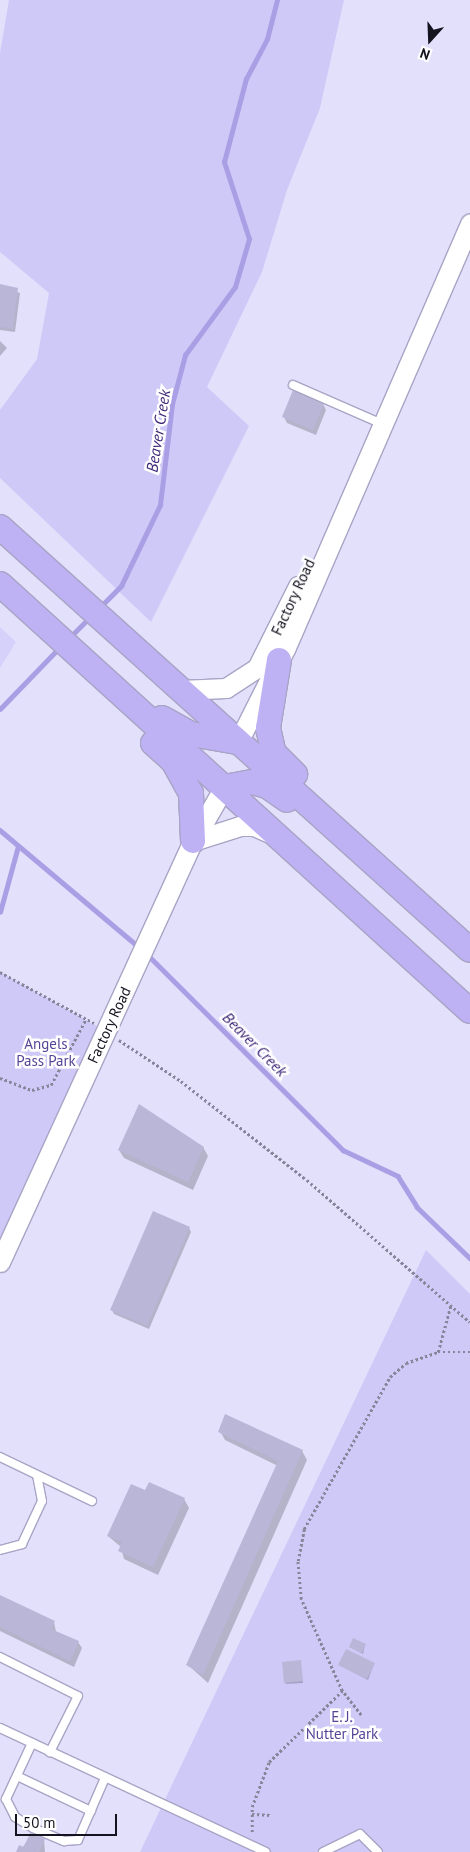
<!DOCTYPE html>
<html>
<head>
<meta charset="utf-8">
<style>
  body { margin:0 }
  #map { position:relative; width:470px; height:1852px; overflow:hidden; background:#e3e0fc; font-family:"PT Sans",sans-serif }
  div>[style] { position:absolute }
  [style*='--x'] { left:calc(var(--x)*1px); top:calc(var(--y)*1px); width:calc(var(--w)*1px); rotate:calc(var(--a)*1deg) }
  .built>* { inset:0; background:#d6d1fb }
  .green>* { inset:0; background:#cfc9f7 }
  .shadow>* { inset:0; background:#0003 }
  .stream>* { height:4.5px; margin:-2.25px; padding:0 2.25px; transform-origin:2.25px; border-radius:2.25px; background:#aa9fe5 }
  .building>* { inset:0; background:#bab6d8 }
  .path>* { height:2.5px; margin-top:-1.25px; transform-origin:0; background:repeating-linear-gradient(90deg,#87859a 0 2.5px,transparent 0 5px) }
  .roads { filter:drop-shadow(1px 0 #a8a4c5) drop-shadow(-1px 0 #a8a4c5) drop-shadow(0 1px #a8a4c5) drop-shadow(0 -1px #a8a4c5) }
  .service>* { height:8px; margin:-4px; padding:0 4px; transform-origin:4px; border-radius:4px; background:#fff }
  .tertiary>* { height:19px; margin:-9.5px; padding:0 9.5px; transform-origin:9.5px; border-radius:9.5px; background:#fff }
  .trunk>* { height:24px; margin:-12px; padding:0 12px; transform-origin:12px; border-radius:12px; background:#beb2f4 }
  span { translate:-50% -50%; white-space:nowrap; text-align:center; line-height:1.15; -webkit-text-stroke:5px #fff; paint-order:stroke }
  .street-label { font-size:15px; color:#14131f }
  .park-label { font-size:15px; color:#574497 }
  .water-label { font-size:16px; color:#3d2777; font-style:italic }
  .north { position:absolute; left:405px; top:15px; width:50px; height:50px; -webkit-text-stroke:4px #fff; paint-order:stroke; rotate:200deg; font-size:14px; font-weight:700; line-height:20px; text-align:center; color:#14131f }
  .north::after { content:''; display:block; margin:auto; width:18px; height:22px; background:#14131f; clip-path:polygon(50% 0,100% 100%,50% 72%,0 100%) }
  .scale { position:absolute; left:15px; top:1814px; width:102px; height:22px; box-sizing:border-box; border:2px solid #14131f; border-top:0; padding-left:6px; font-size:15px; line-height:18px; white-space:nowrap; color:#14131f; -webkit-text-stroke:4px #fff; paint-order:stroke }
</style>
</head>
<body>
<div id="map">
  <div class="built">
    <div style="clip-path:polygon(0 627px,16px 642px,0 668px)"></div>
  </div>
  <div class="green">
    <div style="clip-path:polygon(9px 0,344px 0,320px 108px,287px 190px,262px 272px,207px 387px,249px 426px,151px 622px,0 478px,0 410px,37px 359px,49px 293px,0 252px,0 53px)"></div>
    <div style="clip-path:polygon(0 972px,106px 1031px,0 1262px)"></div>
    <div style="clip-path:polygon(426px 1250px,470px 1294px,470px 1852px,140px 1852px)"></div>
  </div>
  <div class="shadow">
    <div style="clip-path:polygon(0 286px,20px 293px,15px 332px,0 330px)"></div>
    <div style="clip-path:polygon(0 341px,7px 348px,0 356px)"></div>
    <div style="clip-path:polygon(323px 404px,326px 410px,316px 435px,287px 423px,284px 417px)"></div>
    <div style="clip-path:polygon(203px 1147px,208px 1156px,193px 1190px,124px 1158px,119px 1150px)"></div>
    <div style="clip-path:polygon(189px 1228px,191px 1232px,149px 1329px,114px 1314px,112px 1310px)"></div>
    <div style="clip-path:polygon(220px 1431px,302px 1451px,307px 1460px,208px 1683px,188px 1665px,278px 1466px,225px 1440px)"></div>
    <div style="clip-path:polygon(145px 1492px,184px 1499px,189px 1508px,158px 1575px,124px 1559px,121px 1547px,108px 1536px)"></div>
    <div style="clip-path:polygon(0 1596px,54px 1622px,56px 1632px,78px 1642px,82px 1648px,74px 1667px,0 1631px)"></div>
    <div style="clip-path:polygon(365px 1645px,363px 1654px,350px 1647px)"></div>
    <div style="clip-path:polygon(300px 1662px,303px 1683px,286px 1684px,285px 1682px)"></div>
    <div style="clip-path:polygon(374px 1664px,368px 1680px,339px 1665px)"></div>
    <div style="clip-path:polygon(31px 1834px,44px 1840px,45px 1852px,20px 1852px)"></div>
  </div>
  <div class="stream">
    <div style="--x:100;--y:607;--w:30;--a:-45"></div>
    <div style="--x:121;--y:586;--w:90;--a:-64.3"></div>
    <div style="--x:160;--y:505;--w:102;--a:-83.2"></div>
    <div style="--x:172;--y:404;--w:51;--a:-75.1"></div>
    <div style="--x:185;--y:355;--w:84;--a:-53.7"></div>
    <div style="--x:235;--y:287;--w:50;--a:-73.7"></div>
    <div style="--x:249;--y:239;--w:81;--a:-108"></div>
    <div style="--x:224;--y:162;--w:86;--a:-75.2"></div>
    <div style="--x:246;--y:79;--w:45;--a:-62.3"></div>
    <div style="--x:267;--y:39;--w:40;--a:-75.6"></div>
    <div style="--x:70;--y:637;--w:27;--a:-45"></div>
    <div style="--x:0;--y:709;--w:85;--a:-46"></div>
    <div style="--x:0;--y:830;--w:182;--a:40.1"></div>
    <div style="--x:0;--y:912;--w:68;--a:-74.7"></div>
    <div style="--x:146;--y:953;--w:279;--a:45"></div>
    <div style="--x:343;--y:1150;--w:61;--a:25.3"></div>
    <div style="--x:398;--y:1176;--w:36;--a:58"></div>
    <div style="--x:417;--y:1207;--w:74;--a:43.9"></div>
  </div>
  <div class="building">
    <div style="clip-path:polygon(0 284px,18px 288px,13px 329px,0 327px)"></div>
    <div style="clip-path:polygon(293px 390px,324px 403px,313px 430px,282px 417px)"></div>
    <div style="clip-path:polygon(139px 1104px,204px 1147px,188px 1182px,118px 1150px)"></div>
    <div style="clip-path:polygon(153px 1211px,190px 1227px,147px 1326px,110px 1310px)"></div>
    <div style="clip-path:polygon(225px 1414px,303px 1450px,203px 1675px,186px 1665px,278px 1461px,218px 1432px)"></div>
    <div style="clip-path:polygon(149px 1482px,185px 1498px,153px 1567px,118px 1551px,122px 1542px,107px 1536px,131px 1484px,145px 1490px)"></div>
    <div style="clip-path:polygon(0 1595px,55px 1621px,51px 1629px,79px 1641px,70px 1661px,0 1627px)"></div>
    <div style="clip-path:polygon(353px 1638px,366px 1644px,362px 1653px,349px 1647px)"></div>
    <div style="clip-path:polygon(346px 1649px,375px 1663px,367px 1679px,338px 1665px)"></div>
    <div style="clip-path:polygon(301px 1660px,303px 1681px,284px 1683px,282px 1662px)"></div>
    <div style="clip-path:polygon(30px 1833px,45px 1839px,39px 1852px,16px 1852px,19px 1845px,24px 1847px)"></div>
  </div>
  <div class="path">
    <div style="--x:0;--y:972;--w:107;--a:28.5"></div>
    <div style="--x:119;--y:1040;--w:74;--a:33.5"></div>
    <div style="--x:181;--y:1081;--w:160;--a:38.2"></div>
    <div style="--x:307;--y:1180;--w:216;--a:41.1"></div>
    <div style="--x:0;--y:1078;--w:34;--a:21"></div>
    <div style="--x:32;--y:1090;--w:20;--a:-15"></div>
    <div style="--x:51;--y:1085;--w:75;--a:-62.1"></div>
    <div style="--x:438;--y:1352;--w:50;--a:-74.8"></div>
    <div style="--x:361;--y:1715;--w:31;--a:-128"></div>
    <div style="--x:342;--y:1691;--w:101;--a:-114"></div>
    <div style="--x:301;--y:1599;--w:38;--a:-95"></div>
    <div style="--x:298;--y:1561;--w:33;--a:-79"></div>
    <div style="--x:304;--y:1529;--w:175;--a:-60.5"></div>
    <div style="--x:390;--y:1377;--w:21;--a:-41"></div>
    <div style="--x:406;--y:1363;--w:34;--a:-19"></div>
    <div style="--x:438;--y:1352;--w:32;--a:0"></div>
    <div style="--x:252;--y:1814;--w:18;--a:3"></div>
    <div style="--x:252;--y:1832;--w:25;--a:-90"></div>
    <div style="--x:252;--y:1807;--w:48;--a:-69.3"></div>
    <div style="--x:269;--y:1762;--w:102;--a:-44.2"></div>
  </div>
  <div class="roads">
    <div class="service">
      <div style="--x:293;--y:385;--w:95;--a:23.6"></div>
      <div style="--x:0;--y:1457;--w:102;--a:25.6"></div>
      <div style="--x:0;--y:1550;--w:23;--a:-15"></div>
      <div style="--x:22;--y:1544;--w:47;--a:-65.1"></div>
      <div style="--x:42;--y:1501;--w:26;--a:-101"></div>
      <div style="--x:0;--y:1657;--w:87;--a:26.6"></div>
      <div style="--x:78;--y:1696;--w:63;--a:116.6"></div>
      <div style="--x:0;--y:1728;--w:293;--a:25"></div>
      <div style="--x:32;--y:1743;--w:62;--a:114.9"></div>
      <div style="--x:6;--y:1799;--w:20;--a:63"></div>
      <div style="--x:15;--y:1817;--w:21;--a:31"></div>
      <div style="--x:33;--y:1828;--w:34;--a:23"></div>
      <div style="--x:64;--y:1841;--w:14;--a:-4"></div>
      <div style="--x:78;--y:1840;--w:68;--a:-66.5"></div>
      <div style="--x:17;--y:1776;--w:82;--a:25.3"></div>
      <div style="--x:323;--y:1852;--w:41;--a:-25.9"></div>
      <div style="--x:360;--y:1834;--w:25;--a:45"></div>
    </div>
    <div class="tertiary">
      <div style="--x:180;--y:690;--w:46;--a:-2.5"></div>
      <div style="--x:226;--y:688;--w:37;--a:-33"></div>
      <div style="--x:257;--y:668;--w:92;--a:-63.4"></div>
      <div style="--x:238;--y:742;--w:106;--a:-63.2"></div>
      <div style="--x:286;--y:647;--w:462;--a:-66.5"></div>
      <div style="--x:193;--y:841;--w:49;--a:-17.7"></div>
      <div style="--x:240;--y:826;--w:14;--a:0"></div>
      <div style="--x:254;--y:826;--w:20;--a:24"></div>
      <div style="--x:0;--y:1262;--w:463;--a:-65.4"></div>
      <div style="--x:193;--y:841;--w:62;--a:-60.1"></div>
    </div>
    <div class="trunk">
      <div style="--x:0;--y:527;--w:632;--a:41.99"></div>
      <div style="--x:0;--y:584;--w:635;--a:42.26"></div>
      <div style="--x:279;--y:660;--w:69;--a:99.2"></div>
      <div style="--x:268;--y:728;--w:26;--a:77"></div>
      <div style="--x:274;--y:753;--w:30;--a:45"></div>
      <div style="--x:162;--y:718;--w:33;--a:29"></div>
      <div style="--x:191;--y:734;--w:48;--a:9.7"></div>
      <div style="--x:153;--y:743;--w:27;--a:42"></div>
      <div style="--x:173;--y:761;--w:37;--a:61"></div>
      <div style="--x:191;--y:793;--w:48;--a:87.6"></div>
      <div style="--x:224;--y:787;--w:28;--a:-10"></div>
      <div style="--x:252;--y:782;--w:16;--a:15"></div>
      <div style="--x:267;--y:786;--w:24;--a:35"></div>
    </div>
  </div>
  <div class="street-label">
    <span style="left:293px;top:597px;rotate:-65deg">Factory Road</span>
    <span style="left:109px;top:1025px;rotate:-65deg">Factory Road</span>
  </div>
  <div class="park-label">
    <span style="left:46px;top:1052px">Angels<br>Pass Park</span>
    <span style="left:342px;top:1725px">E. J.<br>Nutter Park</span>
  </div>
  <div class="water-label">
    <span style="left:158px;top:431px;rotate:-81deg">Beaver Creek</span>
    <span style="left:255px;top:1044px;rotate:45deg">Beaver Creek</span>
  </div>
  <div class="north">N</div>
  <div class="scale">50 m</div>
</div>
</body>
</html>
